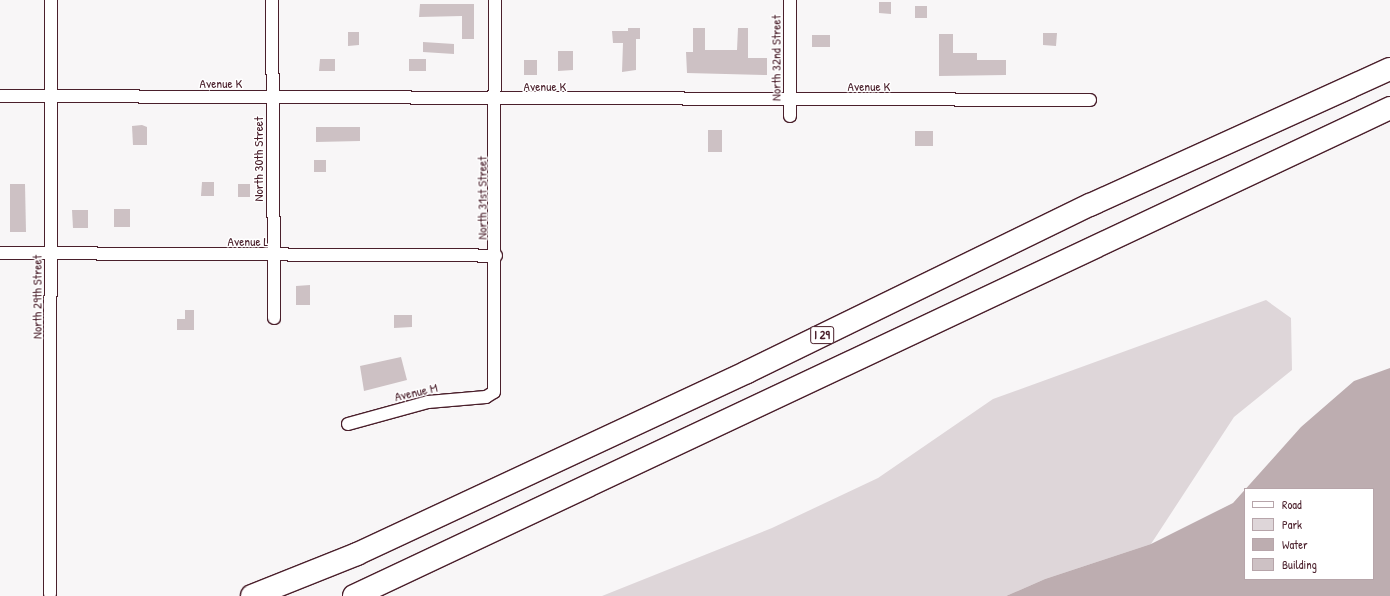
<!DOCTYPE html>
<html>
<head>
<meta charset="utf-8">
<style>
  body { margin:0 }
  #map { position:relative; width:1390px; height:596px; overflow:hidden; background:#f8f6f7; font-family:"Patrick Hand",sans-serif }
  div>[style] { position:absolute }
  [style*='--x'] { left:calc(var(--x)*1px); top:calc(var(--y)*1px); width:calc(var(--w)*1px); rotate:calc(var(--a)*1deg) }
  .green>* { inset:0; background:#ded6d9 }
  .water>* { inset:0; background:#bdadb0 }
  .building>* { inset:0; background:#cdc1c4 }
  .roads { filter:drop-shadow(1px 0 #4a1f2b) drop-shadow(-1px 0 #4a1f2b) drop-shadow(0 1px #4a1f2b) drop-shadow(0 -1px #4a1f2b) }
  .minor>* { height:12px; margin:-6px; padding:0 6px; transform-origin:6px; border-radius:6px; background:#fff }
  .motorway>* { height:22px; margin:-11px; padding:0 11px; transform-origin:11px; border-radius:11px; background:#fff }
  span { translate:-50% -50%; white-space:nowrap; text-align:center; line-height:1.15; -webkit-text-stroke:3px #fff; paint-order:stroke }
  .shield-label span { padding:1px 3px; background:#fff; border:1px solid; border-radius:3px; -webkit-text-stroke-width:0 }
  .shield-label { font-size:12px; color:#4a1f2b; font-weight:700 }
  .street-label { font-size:13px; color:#4a1f2b }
  .legend { position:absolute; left:1244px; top:488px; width:130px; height:92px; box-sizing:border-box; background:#fff; border:1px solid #b7a5aa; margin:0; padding:5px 7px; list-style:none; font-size:12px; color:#4a1f2b }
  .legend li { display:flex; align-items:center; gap:8px; height:20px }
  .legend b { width:20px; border:1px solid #b7a5aa }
</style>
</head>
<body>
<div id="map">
  <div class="green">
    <div style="clip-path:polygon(1266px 300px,1291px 318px,1292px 370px,1234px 417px,1151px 544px,1045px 579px,1006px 596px,602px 596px,772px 528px,878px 478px,993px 399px)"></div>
  </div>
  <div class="water">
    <div style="clip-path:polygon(evenodd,1390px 368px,1390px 596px,1006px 596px,1045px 579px,1151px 544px,1233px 503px,1301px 427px,1354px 381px,1390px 368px,1245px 489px,1373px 489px,1373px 579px,1245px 579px,1245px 489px)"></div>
  </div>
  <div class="building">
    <div style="clip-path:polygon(879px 2px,891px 2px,891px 14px,879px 13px)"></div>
    <div style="clip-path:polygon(420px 4px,474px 4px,474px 39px,462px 39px,462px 16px,419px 17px)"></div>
    <div style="clip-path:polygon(915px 6px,927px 6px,927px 18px,915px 18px)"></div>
    <div style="clip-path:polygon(628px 28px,640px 28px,640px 39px,636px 39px,636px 70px,622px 72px,623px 43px,613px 43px,612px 31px,628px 31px)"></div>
    <div style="clip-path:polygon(693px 28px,705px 28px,705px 50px,737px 50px,738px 28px,748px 28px,748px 58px,767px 58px,767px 75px,687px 73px,686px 52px,693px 52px)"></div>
    <div style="clip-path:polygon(348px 32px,359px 32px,359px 45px,348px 46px)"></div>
    <div style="clip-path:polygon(1043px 33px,1057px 33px,1056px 46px,1043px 45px)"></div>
    <div style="clip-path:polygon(939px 34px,953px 34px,953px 53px,977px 53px,977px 60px,1006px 60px,1006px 75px,939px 76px)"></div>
    <div style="clip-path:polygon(812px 35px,830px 35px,830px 47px,812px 47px)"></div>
    <div style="clip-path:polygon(423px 42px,454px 44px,454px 54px,423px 52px)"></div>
    <div style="clip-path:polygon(558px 51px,573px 51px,573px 70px,558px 71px)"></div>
    <div style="clip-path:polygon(320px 59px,335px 59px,335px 71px,319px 71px)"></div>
    <div style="clip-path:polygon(409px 59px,426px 59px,426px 71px,409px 71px)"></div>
    <div style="clip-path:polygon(524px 60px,537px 60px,537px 75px,524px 75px)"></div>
    <div style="clip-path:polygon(142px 125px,147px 127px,147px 145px,133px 145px,132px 126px)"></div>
    <div style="clip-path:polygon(316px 127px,360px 127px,360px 141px,316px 142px)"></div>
    <div style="clip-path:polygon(708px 130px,722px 130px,722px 152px,708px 152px)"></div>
    <div style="clip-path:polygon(915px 131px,933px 131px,933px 146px,915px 146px)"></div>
    <div style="clip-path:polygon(314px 160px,326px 160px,326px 172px,314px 172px)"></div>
    <div style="clip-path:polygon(202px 182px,214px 182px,214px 196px,201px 196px)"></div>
    <div style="clip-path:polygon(10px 184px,25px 184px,26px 232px,10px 232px)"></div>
    <div style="clip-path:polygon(238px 184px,250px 184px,250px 197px,238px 197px)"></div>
    <div style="clip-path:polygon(114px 209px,130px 209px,130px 227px,114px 227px)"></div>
    <div style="clip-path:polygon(72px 210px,88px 210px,88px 228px,73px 228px)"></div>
    <div style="clip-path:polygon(310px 285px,310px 305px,296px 305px,296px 286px)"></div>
    <div style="clip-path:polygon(185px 310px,194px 310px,194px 330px,177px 330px,177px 319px,185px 319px)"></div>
    <div style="clip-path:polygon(394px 315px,412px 315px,412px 327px,394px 328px)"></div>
    <div style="clip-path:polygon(401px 357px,407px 380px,364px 391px,360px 366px)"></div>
  </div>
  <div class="roads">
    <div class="minor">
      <div style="--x:272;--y:0;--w:318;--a:89.6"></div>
      <div style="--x:0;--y:96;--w:1090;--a:0.21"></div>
      <div style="--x:790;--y:116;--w:116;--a:-90"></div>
      <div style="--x:0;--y:253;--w:496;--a:0.3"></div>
      <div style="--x:348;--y:424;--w:83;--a:-15.4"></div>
      <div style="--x:428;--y:402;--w:58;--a:-4.9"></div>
      <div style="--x:486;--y:397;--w:9;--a:-32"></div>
      <div style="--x:494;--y:392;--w:392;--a:-89.9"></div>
      <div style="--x:50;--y:594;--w:594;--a:-89.9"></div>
    </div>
    <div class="motorway">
      <div style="--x:252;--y:596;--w:113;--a:-21.8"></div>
      <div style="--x:357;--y:554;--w:430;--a:-25"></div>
      <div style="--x:747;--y:372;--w:381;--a:-26"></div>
      <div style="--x:1090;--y:205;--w:329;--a:-24.4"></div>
      <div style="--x:354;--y:596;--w:1145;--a:-25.22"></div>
    </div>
  </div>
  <div class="shield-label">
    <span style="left:822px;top:335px">I 29</span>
  </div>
  <div class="street-label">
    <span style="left:776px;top:58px;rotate:-90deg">North 32nd Street</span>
    <span style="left:221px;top:83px">Avenue K</span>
    <span style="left:545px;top:86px">Avenue K</span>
    <span style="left:869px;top:86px">Avenue K</span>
    <span style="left:258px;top:159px;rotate:-90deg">North 30th Street</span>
    <span style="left:482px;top:198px;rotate:-90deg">North 31st Street</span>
    <span style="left:248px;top:241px">Avenue L</span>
    <span style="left:37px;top:297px;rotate:-90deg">North 29th Street</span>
    <span style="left:416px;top:392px;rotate:-13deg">Avenue M</span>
  </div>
  <ul class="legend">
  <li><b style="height:5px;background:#fff"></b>Road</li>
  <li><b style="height:11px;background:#ded6d9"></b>Park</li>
  <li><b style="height:11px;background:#bdadb0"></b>Water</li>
  <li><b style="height:11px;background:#cdc1c4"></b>Building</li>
  </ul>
</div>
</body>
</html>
